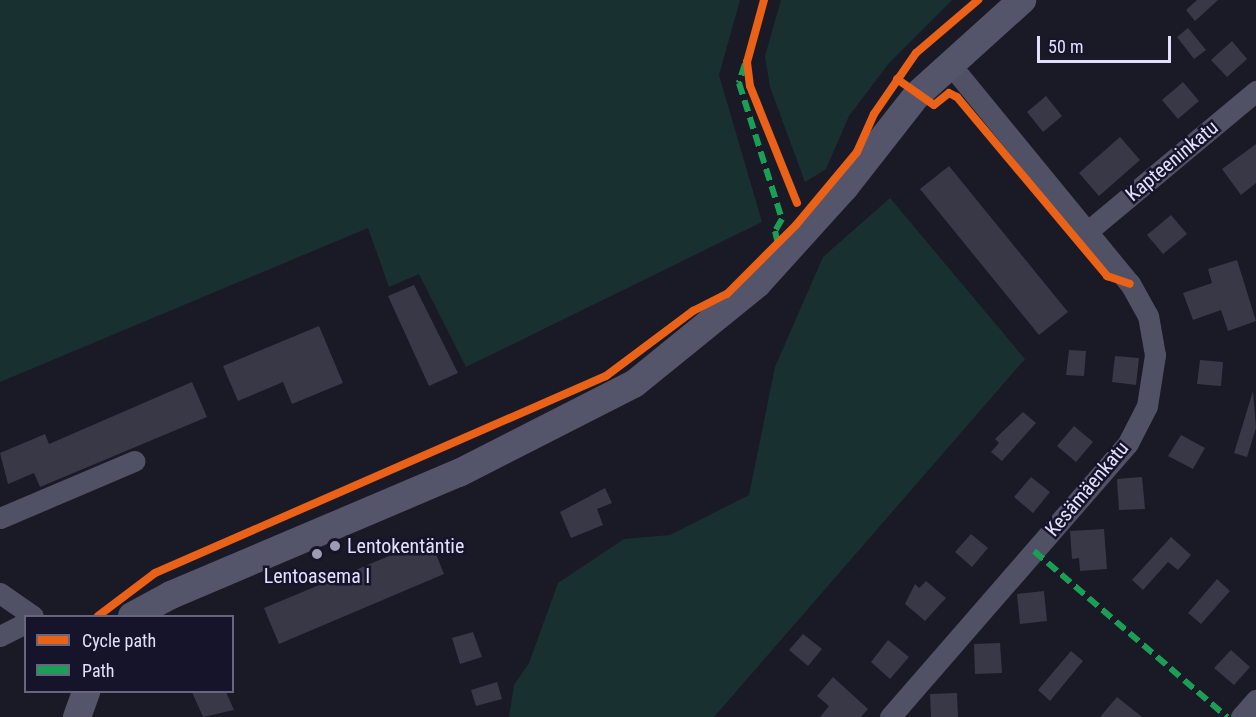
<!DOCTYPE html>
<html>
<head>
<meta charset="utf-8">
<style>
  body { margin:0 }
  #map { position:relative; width:1256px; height:717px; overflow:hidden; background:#1a1926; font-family:"Roboto Condensed",sans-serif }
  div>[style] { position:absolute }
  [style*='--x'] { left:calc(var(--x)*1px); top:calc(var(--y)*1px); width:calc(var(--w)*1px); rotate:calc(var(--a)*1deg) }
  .green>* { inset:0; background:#183030 }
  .building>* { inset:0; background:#393847 }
  .street>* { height:21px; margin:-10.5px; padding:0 10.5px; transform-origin:10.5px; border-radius:10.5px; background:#505165 }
  .secondary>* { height:28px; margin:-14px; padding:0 14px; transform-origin:14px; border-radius:14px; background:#54546b }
  .quiet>* { height:6px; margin-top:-3px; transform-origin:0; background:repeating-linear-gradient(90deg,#1a9f57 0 12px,transparent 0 18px) }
  .cycleway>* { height:8px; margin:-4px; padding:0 4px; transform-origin:4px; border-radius:4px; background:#ea6118 }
  .dots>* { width:16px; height:16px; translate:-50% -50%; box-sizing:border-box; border:3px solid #16142b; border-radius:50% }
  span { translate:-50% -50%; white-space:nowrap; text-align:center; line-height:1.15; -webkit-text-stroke:5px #16142b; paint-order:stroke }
  .street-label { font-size:20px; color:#e2e1fc }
  .poi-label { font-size:20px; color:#e2e1fc }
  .left { translate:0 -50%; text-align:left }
  .legend { position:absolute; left:24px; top:615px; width:210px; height:78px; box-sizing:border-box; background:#16142b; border:2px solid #68667f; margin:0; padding:8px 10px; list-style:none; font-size:18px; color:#e2e1fc }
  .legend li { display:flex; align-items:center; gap:12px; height:30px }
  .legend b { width:30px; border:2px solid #68667f }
  .scale { position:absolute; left:1037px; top:36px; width:134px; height:27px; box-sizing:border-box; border:3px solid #e2e1fc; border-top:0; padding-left:8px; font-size:18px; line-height:21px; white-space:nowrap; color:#e2e1fc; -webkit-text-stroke:4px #16142b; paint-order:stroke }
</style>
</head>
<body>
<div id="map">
  <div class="green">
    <div style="clip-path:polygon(0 0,740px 0,719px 75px,762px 222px,466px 367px,419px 274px,389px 287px,368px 228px,0 382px)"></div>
    <div style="clip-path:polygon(781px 0,952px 0,889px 63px,849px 116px,826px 169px,805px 182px,770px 87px,765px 56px)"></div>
    <div style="clip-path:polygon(890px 198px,1025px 359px,714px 717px,509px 717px,514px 685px,529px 663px,558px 583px,624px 539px,670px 535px,749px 495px,775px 367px,823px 257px)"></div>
  </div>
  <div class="building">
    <div style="clip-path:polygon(1197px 0,1218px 0,1195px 21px,1186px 10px)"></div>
    <div style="clip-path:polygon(1188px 28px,1206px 50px,1194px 59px,1177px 37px)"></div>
    <div style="clip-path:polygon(1232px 41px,1247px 59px,1227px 77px,1211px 60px)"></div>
    <div style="clip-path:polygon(1183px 82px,1199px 101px,1178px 119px,1162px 100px)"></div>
    <div style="clip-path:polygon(1046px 96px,1062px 116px,1043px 132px,1027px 112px)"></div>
    <div style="clip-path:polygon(1120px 137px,1140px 160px,1099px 196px,1079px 173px)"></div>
    <div style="clip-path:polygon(1256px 144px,1256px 183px,1241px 195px,1222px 169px)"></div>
    <div style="clip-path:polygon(949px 166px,1068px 312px,1039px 335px,920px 189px)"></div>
    <div style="clip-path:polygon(1171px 215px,1187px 234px,1163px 254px,1147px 235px)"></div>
    <div style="clip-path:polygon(1237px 260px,1256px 321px,1228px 331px,1221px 310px,1193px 320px,1183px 293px,1212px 283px,1208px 269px)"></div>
    <div style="clip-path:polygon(414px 285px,458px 373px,429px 386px,388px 296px)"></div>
    <div style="clip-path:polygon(319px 326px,343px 383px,292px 404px,283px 382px,238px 401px,223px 366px)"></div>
    <div style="clip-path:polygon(1069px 350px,1086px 351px,1084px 376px,1066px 375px)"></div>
    <div style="clip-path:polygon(1115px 356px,1139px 358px,1136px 385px,1112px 382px)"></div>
    <div style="clip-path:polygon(1200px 360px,1223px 362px,1221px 386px,1197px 384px)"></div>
    <div style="clip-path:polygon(192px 382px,207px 417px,40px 487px,34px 473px,8px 484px,0 453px,45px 434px,49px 444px)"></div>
    <div style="clip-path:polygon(1253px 391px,1256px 428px,1247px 457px,1234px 453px)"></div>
    <div style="clip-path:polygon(1023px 412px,1036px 423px,1002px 461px,991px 452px,999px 443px,995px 439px)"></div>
    <div style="clip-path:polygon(1074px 426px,1093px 442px,1076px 462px,1057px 446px)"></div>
    <div style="clip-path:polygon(1181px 435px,1205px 448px,1193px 469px,1168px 456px)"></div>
    <div style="clip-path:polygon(1031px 477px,1050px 492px,1033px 513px,1014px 497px)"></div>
    <div style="clip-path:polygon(1142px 477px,1145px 509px,1119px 510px,1117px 479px)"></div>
    <div style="clip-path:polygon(605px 488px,612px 503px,597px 509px,603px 525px,571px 538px,560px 512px)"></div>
    <div style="clip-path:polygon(1104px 529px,1107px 569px,1080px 571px,1079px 558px,1072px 559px,1070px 531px)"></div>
    <div style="clip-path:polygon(971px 534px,988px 548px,972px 567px,955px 552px)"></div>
    <div style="clip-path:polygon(1171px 537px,1191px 555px,1178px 570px,1168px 562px,1143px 590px,1132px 580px)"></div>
    <div style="clip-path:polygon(430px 539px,444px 574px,279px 644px,264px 608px)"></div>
    <div style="clip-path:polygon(1217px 579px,1230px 591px,1201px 624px,1188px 613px)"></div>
    <div style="clip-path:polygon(926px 581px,946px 598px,925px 621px,905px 604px,915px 584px,919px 588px)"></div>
    <div style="clip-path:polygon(1044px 591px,1047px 621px,1020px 624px,1017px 594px)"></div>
    <div style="clip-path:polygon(473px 632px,482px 657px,460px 664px,452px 638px)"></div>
    <div style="clip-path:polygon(803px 634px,822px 649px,808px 666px,789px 650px)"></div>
    <div style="clip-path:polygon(888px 640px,909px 657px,890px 679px,871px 662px)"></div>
    <div style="clip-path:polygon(1000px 643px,1002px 673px,975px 674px,974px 644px)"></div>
    <div style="clip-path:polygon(1231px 650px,1250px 667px,1234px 685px,1214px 668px)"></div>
    <div style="clip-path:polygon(1071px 651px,1083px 661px,1050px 701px,1038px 690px)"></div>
    <div style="clip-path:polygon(833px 677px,868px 709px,861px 717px,820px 717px,829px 706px,817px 696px)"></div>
    <div style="clip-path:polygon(497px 682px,502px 699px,476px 706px,471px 690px)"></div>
    <div style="clip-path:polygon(192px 692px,226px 692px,234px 710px,203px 717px)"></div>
    <div style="clip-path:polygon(957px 693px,958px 717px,931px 717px,930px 694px)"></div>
    <div style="clip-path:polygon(1117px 697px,1142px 717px,1100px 717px)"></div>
  </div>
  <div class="street">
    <div style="--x:1088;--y:231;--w:219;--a:-39.8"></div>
    <div style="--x:0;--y:518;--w:146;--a:-23"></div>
    <div style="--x:0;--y:593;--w:40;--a:34.9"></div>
    <div style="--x:0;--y:636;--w:29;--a:-27"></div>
    <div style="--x:890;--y:717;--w:363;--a:-49"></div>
    <div style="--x:1128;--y:443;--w:42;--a:-62.8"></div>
    <div style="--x:1147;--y:406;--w:52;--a:-81.1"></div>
    <div style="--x:1155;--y:355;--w:40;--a:-100"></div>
    <div style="--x:1148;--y:316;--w:37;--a:-119"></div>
    <div style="--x:1130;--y:284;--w:287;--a:-129.3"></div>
    <div style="--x:1241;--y:717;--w:23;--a:-49"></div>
  </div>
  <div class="secondary">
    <div style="--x:132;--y:616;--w:44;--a:-28.3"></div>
    <div style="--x:171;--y:595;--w:313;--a:-23"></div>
    <div style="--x:459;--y:473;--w:196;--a:-27"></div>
    <div style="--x:634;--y:384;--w:159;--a:-39.1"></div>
    <div style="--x:757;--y:284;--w:130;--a:-47.8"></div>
    <div style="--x:844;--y:188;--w:118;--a:-51.9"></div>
    <div style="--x:917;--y:95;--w:142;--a:-42.1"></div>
    <div style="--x:77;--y:717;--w:27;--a:-70"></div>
  </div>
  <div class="quiet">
    <div style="--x:745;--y:64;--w:20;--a:108"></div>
    <div style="--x:739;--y:83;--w:143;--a:72.5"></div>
    <div style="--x:782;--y:219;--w:14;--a:120"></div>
    <div style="--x:775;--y:231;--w:13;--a:77"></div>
    <div style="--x:1034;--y:551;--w:255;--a:40.7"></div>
  </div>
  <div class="cycleway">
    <div style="--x:764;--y:0;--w:64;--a:105.3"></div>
    <div style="--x:747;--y:62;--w:24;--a:83"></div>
    <div style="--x:750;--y:86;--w:126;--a:68.1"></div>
    <div style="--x:897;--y:79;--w:45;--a:35.1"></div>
    <div style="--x:934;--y:105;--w:19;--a:-39"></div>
    <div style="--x:949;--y:93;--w:9;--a:27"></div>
    <div style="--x:957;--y:97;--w:234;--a:50"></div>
    <div style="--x:1107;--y:276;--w:24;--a:19"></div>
    <div style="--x:98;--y:616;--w:71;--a:-37"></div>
    <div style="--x:155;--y:573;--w:492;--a:-23.6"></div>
    <div style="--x:606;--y:376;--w:109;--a:-36.8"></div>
    <div style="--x:693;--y:311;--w:38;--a:-27"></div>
    <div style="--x:727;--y:294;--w:98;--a:-45"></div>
    <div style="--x:796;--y:225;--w:95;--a:-50.1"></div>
    <div style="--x:857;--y:152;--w:42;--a:-65.9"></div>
    <div style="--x:874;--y:114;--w:74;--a:-55.5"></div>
    <div style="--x:916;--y:53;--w:82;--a:-40.5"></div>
  </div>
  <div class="dots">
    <div style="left:335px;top:546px;background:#9c9bb1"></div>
    <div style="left:317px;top:554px;background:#9c9bb1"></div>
  </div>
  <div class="street-label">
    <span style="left:1172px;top:161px;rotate:-40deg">Kapteeninkatu</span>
    <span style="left:1087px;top:489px;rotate:-50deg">Kesämäenkatu</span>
  </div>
  <div class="poi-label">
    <span class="left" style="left:347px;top:546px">Lentokentäntie</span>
    <span style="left:317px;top:576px">Lentoasema I</span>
  </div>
  <ul class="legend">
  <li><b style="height:8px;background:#ea6118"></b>Cycle path</li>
  <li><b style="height:8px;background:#1a9f57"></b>Path</li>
  </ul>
  <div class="scale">50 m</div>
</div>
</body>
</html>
